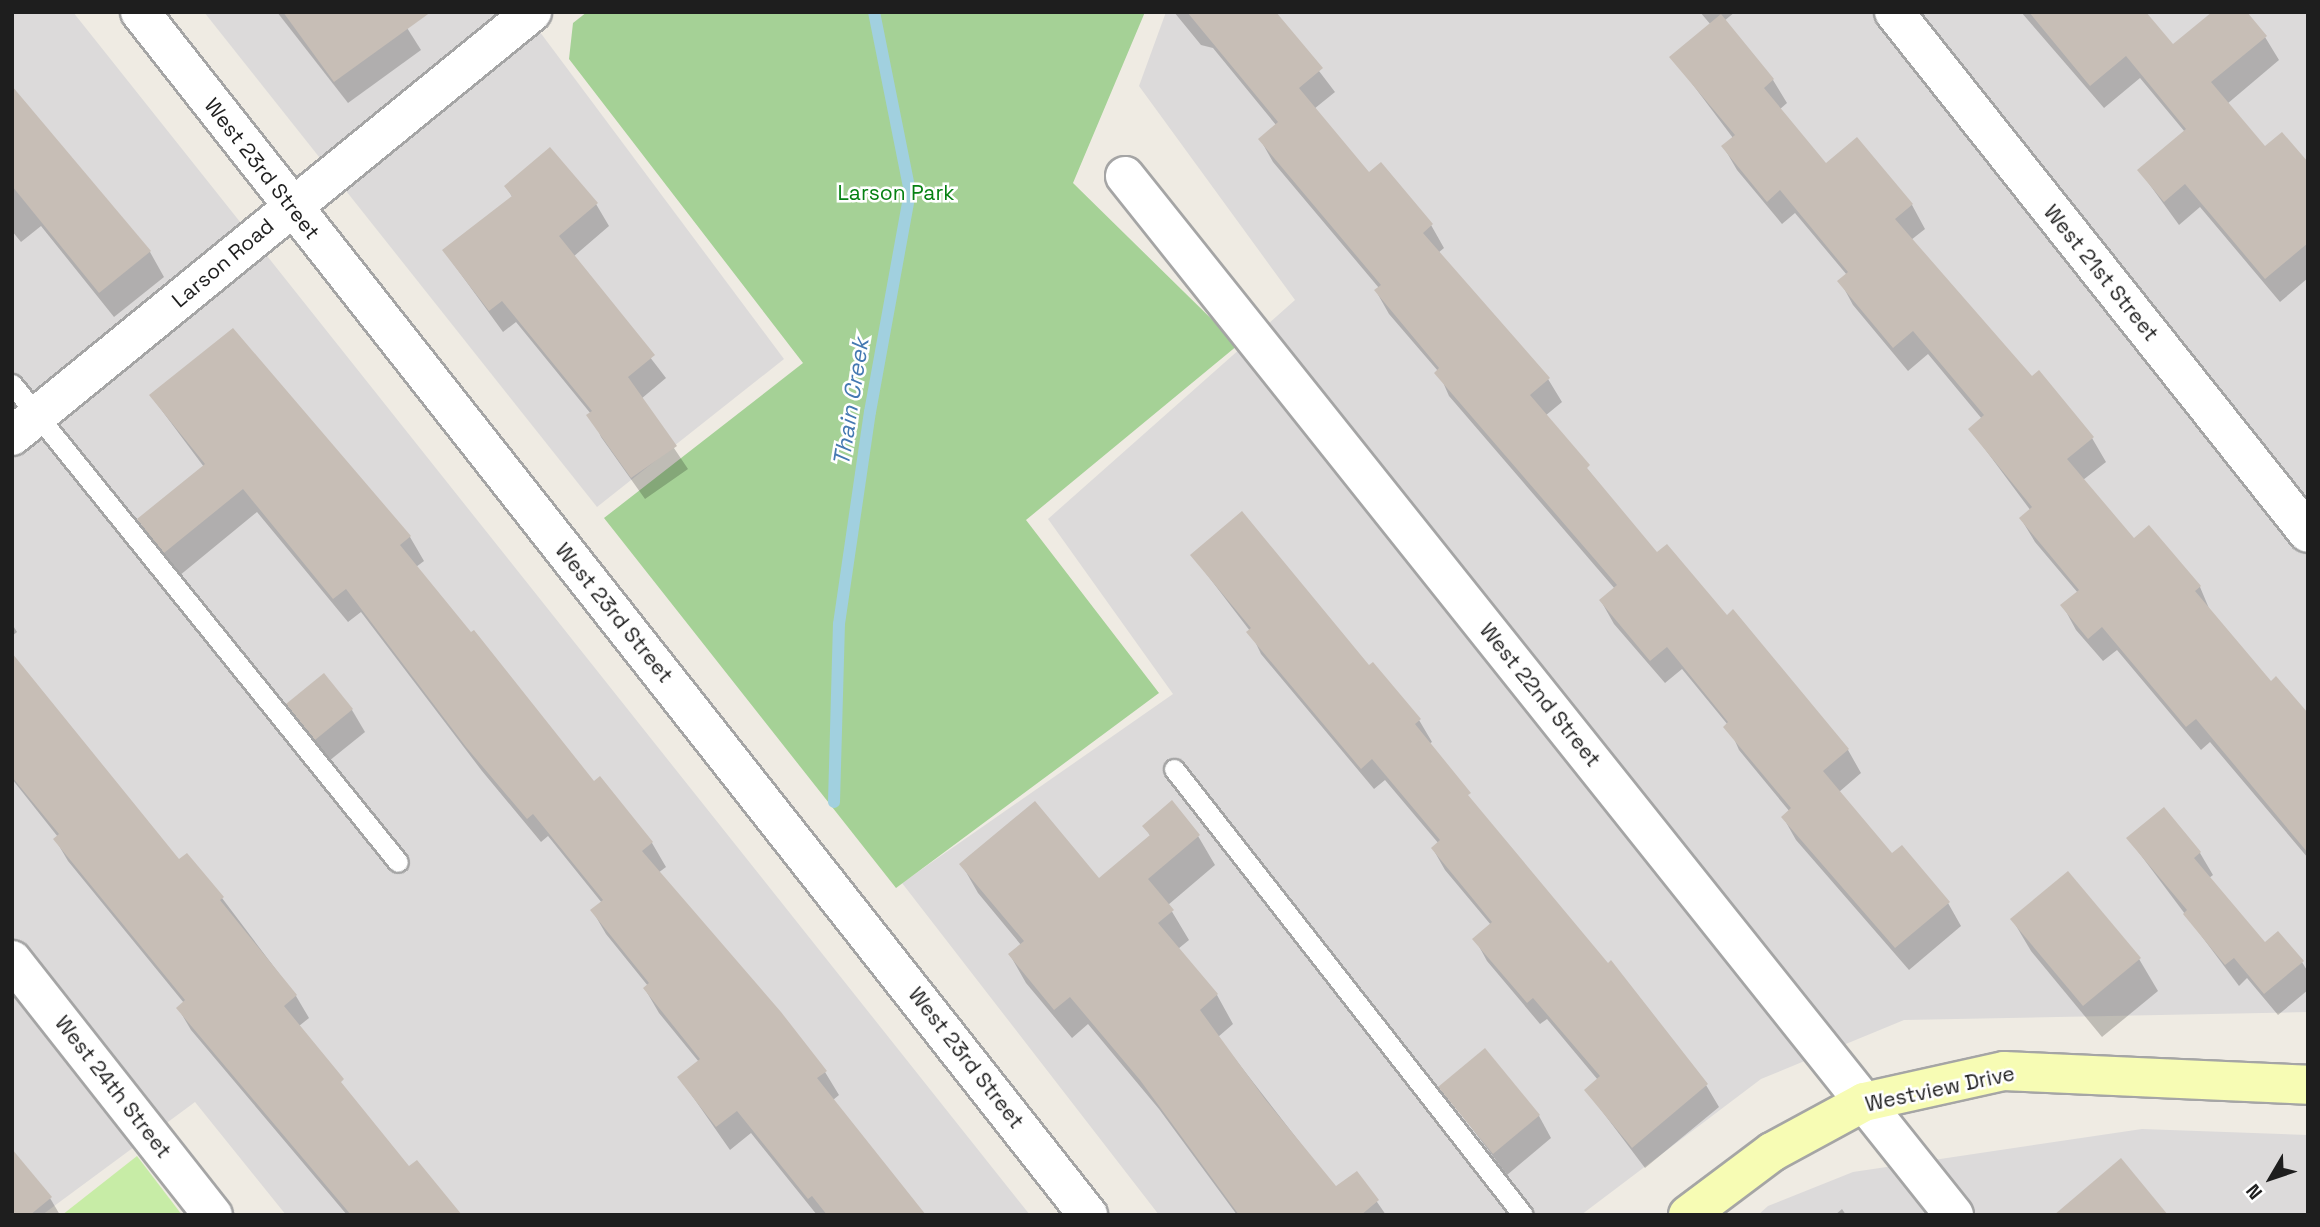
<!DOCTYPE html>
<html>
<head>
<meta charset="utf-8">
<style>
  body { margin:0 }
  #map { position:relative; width:2320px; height:1227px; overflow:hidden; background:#efebe3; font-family:"Space Grotesk",sans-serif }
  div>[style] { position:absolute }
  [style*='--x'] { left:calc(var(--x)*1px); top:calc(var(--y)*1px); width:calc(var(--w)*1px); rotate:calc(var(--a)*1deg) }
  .residential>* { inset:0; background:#dcdada }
  .grass>* { inset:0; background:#c7eca6 }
  .forest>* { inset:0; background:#a5d196 }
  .shadow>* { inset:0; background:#0003 }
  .stream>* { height:12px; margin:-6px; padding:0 6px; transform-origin:6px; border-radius:6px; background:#a1d0df }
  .building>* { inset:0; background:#c7beb6 }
  .roads { filter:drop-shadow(2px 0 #a5a5a5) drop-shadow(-2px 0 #a5a5a5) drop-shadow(0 2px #a5a5a5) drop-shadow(0 -2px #a5a5a5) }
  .service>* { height:19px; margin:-9.5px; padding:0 9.5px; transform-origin:9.5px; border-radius:9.5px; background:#fff }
  .minor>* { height:38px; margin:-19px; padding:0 19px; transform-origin:19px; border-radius:19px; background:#fff }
  .tertiary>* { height:38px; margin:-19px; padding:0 19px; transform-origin:19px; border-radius:19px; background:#fff }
  .secondary>* { height:38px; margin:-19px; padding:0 19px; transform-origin:19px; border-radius:19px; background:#f7fcb4 }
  span { translate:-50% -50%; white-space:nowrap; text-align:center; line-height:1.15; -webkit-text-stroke:5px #fff; paint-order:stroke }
  .street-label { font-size:21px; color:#1e1e1e }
  .park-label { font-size:21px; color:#068113 }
  .water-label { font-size:23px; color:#4579b2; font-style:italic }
  .frame { position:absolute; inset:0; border:14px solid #1e1e1e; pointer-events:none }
  .north { position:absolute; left:2236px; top:1143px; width:70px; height:70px; -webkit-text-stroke:5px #fff; paint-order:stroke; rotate:231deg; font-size:19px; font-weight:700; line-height:28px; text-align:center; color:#1e1e1e }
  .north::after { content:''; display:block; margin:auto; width:24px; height:32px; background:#1e1e1e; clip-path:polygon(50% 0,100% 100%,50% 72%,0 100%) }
</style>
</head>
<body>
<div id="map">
  <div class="residential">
    <div style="clip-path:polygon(12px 12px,73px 12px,1030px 1215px,286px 1215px,195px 1102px,42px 1215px,12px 1215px)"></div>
    <div style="clip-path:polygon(204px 12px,525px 12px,784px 359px,597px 507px)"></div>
    <div style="clip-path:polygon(1166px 12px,2308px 12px,2308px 1012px,1904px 1020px,1761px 1079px,1581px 1215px,1159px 1215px,902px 883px,1173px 694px,1048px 519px,1295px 300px,1139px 86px)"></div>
    <div style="clip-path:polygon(2142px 1129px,2308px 1135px,2308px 1215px,1758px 1215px,1768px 1206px,1853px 1172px)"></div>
  </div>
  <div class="grass">
    <div style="clip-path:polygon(137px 1156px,182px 1215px,62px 1215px)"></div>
  </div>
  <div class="forest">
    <div style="clip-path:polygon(587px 12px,1145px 12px,1073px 183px,1238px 345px,1026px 520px,1159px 693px,896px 888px,604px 518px,803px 363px,569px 59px,573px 23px)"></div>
  </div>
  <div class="shadow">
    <div style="clip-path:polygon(277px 12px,397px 12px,421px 50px,348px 103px)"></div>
    <div style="clip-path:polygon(1174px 12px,1274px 12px,1335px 92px,1314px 109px,1369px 174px,1431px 225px,1444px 248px,1438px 253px,1548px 379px,1562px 402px,1545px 416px,1656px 555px,1726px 617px,1733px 612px,1848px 750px,1861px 773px,1839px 792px,1892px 856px,1948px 903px,1961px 926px,1909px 970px,1796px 840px,1783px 817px,1790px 812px,1739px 750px,1728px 725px,1682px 669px,1665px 683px,1614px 624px,1601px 601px,1615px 589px,1449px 396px,1438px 371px,1389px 314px,1376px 291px,1379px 288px,1273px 162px,1260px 139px,1276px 125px,1213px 48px,1201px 45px)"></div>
    <div style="clip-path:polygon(1700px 12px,1735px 12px,1724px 21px,1773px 80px,1787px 103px,1779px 110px,1826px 166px,1912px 205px,1925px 229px,1911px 240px,2031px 379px,2092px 438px,2106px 462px,2083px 480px,2133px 541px,2149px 527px,2200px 587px,2211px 613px,2270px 683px,2308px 717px,2308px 858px,2210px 742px,2201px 750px,2117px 650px,2103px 661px,2076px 630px,2063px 606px,2078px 593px,2035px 542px,2021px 519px,2031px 511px,1970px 429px,1982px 419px,1928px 354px,1908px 371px,1853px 305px,1840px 281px,1847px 275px,1795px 213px,1782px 224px,1737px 170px,1723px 146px,1733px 138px,1672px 57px,1711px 25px)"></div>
    <div style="clip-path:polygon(2021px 12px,2144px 12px,2173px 47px,2265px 37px,2279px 60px,2227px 104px,2264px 149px,2308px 165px,2308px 278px,2280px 302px,2200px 207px,2179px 225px,2139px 170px,2185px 132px,2140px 78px,2104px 108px)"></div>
    <div style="clip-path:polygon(12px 87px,150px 252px,164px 277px,114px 317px,41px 226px,21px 242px,12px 231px)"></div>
    <div style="clip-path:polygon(506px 187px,596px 204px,609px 226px,573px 257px,666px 378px,641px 399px,688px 469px,645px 499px,601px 437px,591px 414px,516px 322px,503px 332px,444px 251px,513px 198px)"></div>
    <div style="clip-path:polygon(232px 330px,410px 537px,424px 561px,416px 567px,594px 783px,600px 779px,652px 843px,666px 867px,658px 873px,825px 1072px,839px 1095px,833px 1100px,924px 1215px,817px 1215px,751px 1133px,730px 1150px,679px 1077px,699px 1062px,659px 1013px,645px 989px,648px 986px,606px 934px,592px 910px,602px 903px,548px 836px,541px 842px,482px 771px,361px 612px,348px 622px,257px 512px,179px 576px,153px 544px,139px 520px,204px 467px,151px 396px)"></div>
    <div style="clip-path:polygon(1192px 555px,1369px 667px,1419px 720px,1432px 742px,1429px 744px,1483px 816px,1706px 1085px,1719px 1107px,1645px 1168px,1586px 1090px,1598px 1080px,1547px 1019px,1540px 1024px,1487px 961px,1475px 939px,1491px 925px,1445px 870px,1433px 849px,1439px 844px,1385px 780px,1374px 789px,1261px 654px,1250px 631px)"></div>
    <div style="clip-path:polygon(12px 624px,17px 632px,12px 636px)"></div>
    <div style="clip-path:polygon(12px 656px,179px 862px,187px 855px,222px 898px,296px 996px,309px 1018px,299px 1026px,356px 1103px,409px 1169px,460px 1215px,347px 1215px,191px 1030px,178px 1008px,184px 1003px,68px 861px,55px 839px,58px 837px,12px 779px)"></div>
    <div style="clip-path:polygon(288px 704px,352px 710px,365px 732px,329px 761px)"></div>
    <div style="clip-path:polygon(2164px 809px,2200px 853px,2213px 875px,2209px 878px,2265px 944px,2302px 962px,2308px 972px,2308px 990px,2278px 1015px,2247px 978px,2239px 986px,2128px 838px)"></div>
    <div style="clip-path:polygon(1144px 826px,1198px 836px,1215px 865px,1168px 905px,1189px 940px,1178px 949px,1217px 995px,1233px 1024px,1218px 1037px,1336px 1189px,1357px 1173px,1386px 1215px,1237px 1215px,1159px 1109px,1088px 1024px,1072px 1038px,1026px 983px,1010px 955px,1021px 945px,978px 893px,962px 865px,1099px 880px,1151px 837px)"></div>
    <div style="clip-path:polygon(2012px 919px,2139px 959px,2158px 991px,2102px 1037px,2031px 951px)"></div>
    <div style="clip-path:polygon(1441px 1087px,1539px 1116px,1551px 1138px,1507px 1175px)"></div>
    <div style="clip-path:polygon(50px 1198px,60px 1215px,12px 1215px)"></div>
    <div style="clip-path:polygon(1842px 1209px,1846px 1215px,1835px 1215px)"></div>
  </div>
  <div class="stream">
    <div style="--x:834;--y:802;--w:178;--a:-88.4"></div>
    <div style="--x:839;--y:624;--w:214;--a:-81.7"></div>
    <div style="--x:870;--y:412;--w:224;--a:-79.7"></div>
    <div style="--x:910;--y:192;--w:184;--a:-101.3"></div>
  </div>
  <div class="building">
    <div style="clip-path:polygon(283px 12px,431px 12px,334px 82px)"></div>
    <div style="clip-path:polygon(1187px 12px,1276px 12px,1323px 68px,1299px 88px,1369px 172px,1381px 162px,1433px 224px,1423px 233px,1550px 378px,1530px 395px,1590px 465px,1587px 468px,1657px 552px,1667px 544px,1727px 615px,1733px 609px,1849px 749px,1823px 771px,1892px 853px,1902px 845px,1950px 902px,1895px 948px,1781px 817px,1791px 808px,1723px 727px,1728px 722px,1667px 647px,1650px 661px,1599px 600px,1617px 585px,1434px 373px,1439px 368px,1374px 290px,1381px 285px,1258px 139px,1278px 122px)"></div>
    <div style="clip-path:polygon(2029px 12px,2146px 12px,2173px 44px,2212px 12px,2247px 12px,2267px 36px,2211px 82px,2265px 146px,2282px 132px,2308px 162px,2308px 243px,2265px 279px,2185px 184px,2164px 202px,2137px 170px,2186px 129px,2126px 56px,2090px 86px)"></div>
    <div style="clip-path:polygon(1721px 14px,1774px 79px,1764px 88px,1826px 163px,1857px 137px,1913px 204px,1895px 219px,2032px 376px,2039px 370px,2094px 437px,2067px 459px,2134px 538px,2149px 525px,2201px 586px,2195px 591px,2271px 681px,2276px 676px,2308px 713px,2308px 853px,2196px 719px,2186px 727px,2102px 627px,2088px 639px,2060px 605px,2079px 590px,2019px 518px,2032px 507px,1968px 429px,1984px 415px,1913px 331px,1893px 348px,1837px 281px,1848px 272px,1780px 190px,1767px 202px,1721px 146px,1735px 135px,1669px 57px)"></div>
    <div style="clip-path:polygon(12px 86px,151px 251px,99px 293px,12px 186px)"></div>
    <div style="clip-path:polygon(550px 147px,598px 203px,559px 236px,655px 355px,628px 377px,677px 446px,631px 478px,586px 415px,592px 411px,502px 301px,489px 311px,442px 250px,512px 196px,504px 186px)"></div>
    <div style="clip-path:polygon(233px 328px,411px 536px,400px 545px,471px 632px,474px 630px,594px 781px,600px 776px,653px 842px,642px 851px,781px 1012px,827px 1071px,817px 1078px,926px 1215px,827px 1215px,812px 1196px,808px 1199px,737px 1111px,716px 1127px,677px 1077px,700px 1059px,643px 988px,649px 983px,590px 910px,603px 900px,533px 814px,527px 819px,466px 747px,346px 589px,333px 599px,243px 489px,164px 553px,137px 519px,205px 464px,149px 395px)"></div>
    <div style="clip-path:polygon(1242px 511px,1369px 665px,1373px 662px,1421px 719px,1415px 724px,1471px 793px,1468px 795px,1608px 963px,1611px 960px,1708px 1084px,1632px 1148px,1584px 1090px,1600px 1076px,1533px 998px,1527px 1003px,1472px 939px,1492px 922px,1431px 848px,1440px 840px,1372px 759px,1361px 769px,1246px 632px,1251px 628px,1190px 555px)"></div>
    <div style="clip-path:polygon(12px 653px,179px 859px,187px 853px,224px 897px,220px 900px,297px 995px,284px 1006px,344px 1079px,341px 1082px,409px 1166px,417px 1160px,462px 1215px,351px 1215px,176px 1008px,185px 1000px,53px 839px,59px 834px,12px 777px)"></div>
    <div style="clip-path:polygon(324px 673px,353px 709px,315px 740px,286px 704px)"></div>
    <div style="clip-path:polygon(1172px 800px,1200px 835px,1148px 879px,1174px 910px,1158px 923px,1218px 994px,1200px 1010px,1265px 1099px,1336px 1186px,1357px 1171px,1379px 1200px,1361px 1215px,1239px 1215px,1140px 1080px,1070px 997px,1054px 1010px,1008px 954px,1024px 941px,959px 864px,1035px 801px,1099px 878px,1150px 835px,1142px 826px)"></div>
    <div style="clip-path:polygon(2164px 807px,2201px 852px,2194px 858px,2265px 942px,2278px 931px,2304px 961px,2264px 994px,2234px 958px,2225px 965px,2183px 914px,2187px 910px,2126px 838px)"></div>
    <div style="clip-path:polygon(2068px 871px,2141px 958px,2083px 1006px,2010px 919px)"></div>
    <div style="clip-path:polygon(1485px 1048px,1540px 1115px,1493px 1154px,1438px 1087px)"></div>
    <div style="clip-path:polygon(12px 1149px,52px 1197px,30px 1215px,12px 1215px)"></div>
    <div style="clip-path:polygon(2121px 1158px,2168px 1215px,2054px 1215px)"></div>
  </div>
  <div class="roads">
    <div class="service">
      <div style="--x:12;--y:384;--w:614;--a:51.08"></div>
      <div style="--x:1174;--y:769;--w:566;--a:51.96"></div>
    </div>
    <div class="minor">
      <div style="--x:1894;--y:12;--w:665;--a:51.53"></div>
      <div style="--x:1125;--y:176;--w:1329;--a:51.41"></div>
      <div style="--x:12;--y:436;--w:671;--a:-39.19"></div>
      <div style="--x:12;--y:960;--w:325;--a:51.8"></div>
    </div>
    <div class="tertiary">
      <div style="--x:140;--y:12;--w:1532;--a:51.76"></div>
    </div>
    <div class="secondary">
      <div style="--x:1688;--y:1215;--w:105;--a:-36.9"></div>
      <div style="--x:1772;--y:1152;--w:105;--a:-28.5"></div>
      <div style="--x:1864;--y:1102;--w:143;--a:-12.5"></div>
      <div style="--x:2004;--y:1071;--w:304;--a:2.6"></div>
    </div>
  </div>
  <div class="street-label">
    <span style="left:262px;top:169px;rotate:52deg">West 23rd Street</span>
    <span style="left:223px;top:263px;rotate:-40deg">Larson Road</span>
    <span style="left:2101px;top:273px;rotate:51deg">West 21st Street</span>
    <span style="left:614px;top:613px;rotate:51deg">West 23rd Street</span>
    <span style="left:1540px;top:695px;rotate:51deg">West 22nd Street</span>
    <span style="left:966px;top:1058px;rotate:52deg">West 23rd Street</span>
    <span style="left:113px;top:1087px;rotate:52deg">West 24th Street</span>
    <span style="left:1940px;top:1089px;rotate:-12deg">Westview Drive</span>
  </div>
  <div class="park-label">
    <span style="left:896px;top:193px">Larson Park</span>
  </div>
  <div class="water-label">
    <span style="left:851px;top:402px;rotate:-81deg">Thain Creek</span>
  </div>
  <div class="frame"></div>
  <div class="north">N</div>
</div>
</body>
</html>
